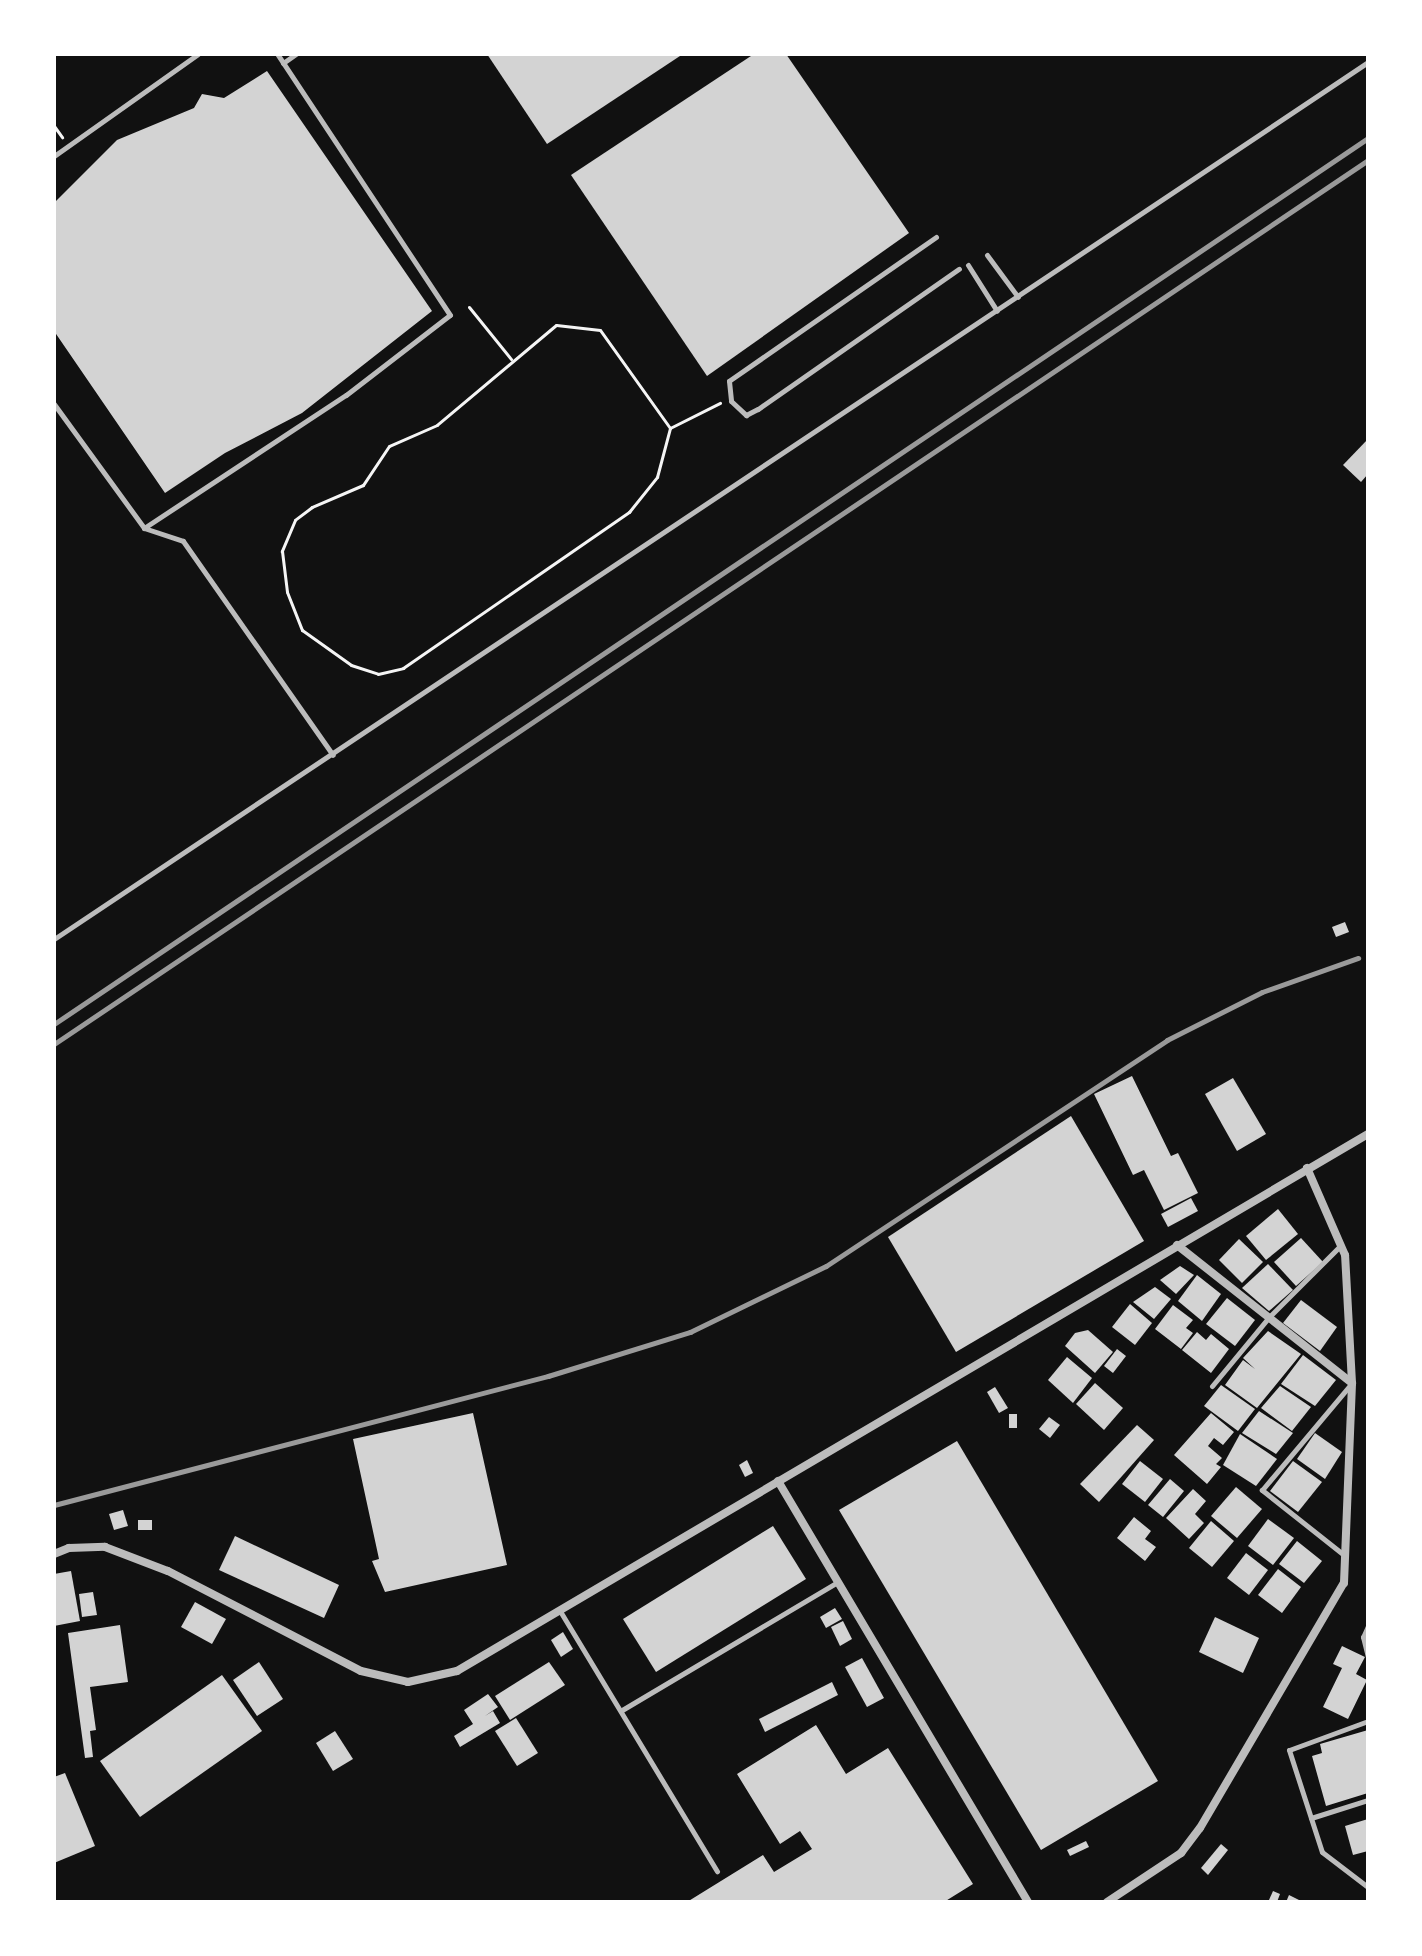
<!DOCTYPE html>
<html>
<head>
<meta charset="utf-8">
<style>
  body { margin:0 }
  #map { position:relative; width:1422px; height:1956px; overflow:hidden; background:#111; font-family:Roboto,sans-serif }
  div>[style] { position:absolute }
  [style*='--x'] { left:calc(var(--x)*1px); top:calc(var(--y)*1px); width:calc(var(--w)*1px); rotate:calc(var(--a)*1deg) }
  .building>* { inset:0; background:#d3d3d3 }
  .path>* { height:3px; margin:-1.5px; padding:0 1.5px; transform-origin:1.5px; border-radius:1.5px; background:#f5f5f5 }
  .service>* { height:5px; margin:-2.5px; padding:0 2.5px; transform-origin:2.5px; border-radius:2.5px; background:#bcbcbc }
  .minor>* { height:8px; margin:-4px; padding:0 4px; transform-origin:4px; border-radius:4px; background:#bcbcbc }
  .rail>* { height:5px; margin:-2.5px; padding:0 2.5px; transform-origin:2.5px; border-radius:2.5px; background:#9a9a9a }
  span { translate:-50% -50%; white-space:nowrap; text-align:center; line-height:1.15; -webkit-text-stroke:8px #fff; paint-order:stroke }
  .frame { position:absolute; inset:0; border:56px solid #fff; pointer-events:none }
</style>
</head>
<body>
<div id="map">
  <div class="building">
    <div style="clip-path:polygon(487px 54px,683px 54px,547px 144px)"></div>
    <div style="clip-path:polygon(754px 54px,786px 54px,909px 233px,707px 376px,571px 175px)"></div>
    <div style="clip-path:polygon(267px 71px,432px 311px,302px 413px,225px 453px,165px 493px,54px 331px,54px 203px,117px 140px,194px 108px,202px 94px,224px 98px)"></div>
    <div style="clip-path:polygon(1368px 439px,1368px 474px,1361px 482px,1343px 465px)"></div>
    <div style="clip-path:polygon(1345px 922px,1349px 932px,1336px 937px,1332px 927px)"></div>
    <div style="clip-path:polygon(1132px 1076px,1171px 1156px,1178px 1153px,1198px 1193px,1164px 1210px,1144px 1170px,1133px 1175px,1094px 1094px)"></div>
    <div style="clip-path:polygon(1233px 1078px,1266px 1134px,1237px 1151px,1205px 1094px)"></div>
    <div style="clip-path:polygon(1071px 1116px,1144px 1241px,956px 1352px,888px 1237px)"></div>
    <div style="clip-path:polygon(1191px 1198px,1198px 1211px,1168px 1227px,1161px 1214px)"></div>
    <div style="clip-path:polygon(1278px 1209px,1298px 1234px,1266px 1260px,1246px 1236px)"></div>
    <div style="clip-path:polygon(1301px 1238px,1323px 1262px,1296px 1286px,1274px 1262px)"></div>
    <div style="clip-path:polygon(1239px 1239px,1263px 1262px,1242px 1283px,1219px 1260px)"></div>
    <div style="clip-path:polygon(1268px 1264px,1293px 1290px,1269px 1311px,1242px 1288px)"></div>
    <div style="clip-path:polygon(1180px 1266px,1194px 1275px,1176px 1294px,1160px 1280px)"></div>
    <div style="clip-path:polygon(1197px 1275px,1221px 1294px,1202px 1321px,1178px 1301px)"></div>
    <div style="clip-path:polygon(1155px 1287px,1171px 1299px,1154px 1319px,1133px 1302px)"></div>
    <div style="clip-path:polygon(1227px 1298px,1255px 1320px,1235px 1346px,1206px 1324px)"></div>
    <div style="clip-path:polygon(1301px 1300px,1337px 1327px,1320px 1351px,1283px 1323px)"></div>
    <div style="clip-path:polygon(1130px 1304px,1152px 1323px,1135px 1345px,1112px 1327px)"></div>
    <div style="clip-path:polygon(1173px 1305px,1193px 1320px,1186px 1328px,1193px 1333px,1181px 1349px,1155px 1329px)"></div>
    <div style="clip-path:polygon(1088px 1330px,1113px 1352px,1095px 1373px,1065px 1346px,1075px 1333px)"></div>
    <div style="clip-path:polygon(1268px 1331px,1301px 1354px,1257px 1408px,1225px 1385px,1243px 1360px,1255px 1369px,1243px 1358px)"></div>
    <div style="clip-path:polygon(1197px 1332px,1206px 1340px,1211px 1334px,1229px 1349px,1211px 1373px,1182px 1350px)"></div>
    <div style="clip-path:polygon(1117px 1349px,1126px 1356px,1113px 1373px,1104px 1366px)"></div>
    <div style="clip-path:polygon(1303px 1355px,1336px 1380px,1315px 1406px,1281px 1384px)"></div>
    <div style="clip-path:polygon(1067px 1357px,1092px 1378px,1073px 1403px,1048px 1380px)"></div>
    <div style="clip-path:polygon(1095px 1383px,1123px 1408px,1104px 1430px,1076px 1404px)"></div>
    <div style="clip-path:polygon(1221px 1385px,1255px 1409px,1238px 1431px,1204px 1406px)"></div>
    <div style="clip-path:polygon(1280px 1386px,1311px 1407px,1292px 1431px,1261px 1408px)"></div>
    <div style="clip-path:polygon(995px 1387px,1008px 1408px,999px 1413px,987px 1392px)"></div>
    <div style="clip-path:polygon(1259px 1411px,1293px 1433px,1276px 1454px,1242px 1433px)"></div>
    <div style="clip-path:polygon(473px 1413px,507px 1565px,385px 1592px,372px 1561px,379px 1559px,353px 1439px)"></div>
    <div style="clip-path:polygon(1211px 1413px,1234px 1432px,1223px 1445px,1214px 1438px,1208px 1446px,1222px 1458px,1216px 1464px,1221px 1467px,1207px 1484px,1174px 1455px)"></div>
    <div style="clip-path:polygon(1009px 1414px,1017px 1414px,1017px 1428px,1009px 1428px)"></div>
    <div style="clip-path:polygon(1049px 1417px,1060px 1425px,1050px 1438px,1039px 1429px)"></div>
    <div style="clip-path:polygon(1137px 1425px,1154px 1440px,1099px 1502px,1080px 1484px)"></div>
    <div style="clip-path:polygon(1315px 1433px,1342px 1452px,1325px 1479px,1297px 1459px)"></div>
    <div style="clip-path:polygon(1240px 1434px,1277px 1459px,1256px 1486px,1223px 1465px)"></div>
    <div style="clip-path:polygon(957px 1441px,1158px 1781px,1041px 1850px,839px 1510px)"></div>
    <div style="clip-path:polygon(747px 1460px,753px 1473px,745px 1477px,739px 1465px)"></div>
    <div style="clip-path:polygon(1140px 1461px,1163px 1479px,1145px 1502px,1122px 1484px)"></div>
    <div style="clip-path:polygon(1293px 1461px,1322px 1482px,1298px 1512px,1270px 1491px)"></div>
    <div style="clip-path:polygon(1170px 1479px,1184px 1491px,1163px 1517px,1148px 1505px)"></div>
    <div style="clip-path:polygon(1236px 1487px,1262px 1509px,1237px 1538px,1211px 1516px)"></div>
    <div style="clip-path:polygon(1193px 1489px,1206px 1501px,1195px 1514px,1204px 1523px,1189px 1539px,1166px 1518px)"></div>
    <div style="clip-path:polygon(123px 1510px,128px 1526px,114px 1530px,109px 1514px)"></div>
    <div style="clip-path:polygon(1134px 1517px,1151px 1531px,1145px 1539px,1156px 1547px,1145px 1561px,1117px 1538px)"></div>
    <div style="clip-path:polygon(1268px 1519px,1294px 1538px,1273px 1565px,1248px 1546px)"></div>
    <div style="clip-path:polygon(138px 1520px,152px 1520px,152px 1530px,138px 1530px)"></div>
    <div style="clip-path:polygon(1211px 1521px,1234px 1541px,1212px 1567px,1189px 1548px)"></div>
    <div style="clip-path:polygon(773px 1526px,806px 1579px,656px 1672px,623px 1619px)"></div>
    <div style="clip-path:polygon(235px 1536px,339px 1585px,324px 1618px,219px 1570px)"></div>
    <div style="clip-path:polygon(1297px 1541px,1322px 1561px,1304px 1583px,1279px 1564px)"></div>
    <div style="clip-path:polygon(1246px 1553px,1268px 1570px,1249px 1595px,1227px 1578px)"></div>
    <div style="clip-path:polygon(1278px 1569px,1301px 1587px,1282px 1613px,1258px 1595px)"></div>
    <div style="clip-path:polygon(71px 1571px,80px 1621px,54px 1626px,54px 1574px)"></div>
    <div style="clip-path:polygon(93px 1592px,97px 1615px,82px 1617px,79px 1594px)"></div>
    <div style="clip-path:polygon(195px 1602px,226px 1619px,212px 1644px,181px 1627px)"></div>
    <div style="clip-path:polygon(835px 1608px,842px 1619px,826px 1628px,820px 1617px)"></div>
    <div style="clip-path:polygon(1215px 1617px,1259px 1638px,1243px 1673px,1199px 1652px)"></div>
    <div style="clip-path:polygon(843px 1621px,852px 1639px,840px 1646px,831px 1627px)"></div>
    <div style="clip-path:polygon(120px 1625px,128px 1682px,90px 1687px,96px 1730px,90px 1731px,93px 1757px,85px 1758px,68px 1633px)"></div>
    <div style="clip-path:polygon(563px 1632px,573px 1649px,561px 1657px,551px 1640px)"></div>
    <div style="clip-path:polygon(1342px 1646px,1365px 1657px,1356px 1674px,1367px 1680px,1348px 1719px,1323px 1707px,1342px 1668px,1333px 1664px)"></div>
    <div style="clip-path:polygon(862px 1658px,884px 1698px,867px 1707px,845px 1667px)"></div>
    <div style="clip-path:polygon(259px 1662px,283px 1699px,257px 1716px,233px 1680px)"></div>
    <div style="clip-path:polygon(549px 1662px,565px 1685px,510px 1720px,495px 1696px)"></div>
    <div style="clip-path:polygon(222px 1675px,262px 1731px,140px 1817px,100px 1761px)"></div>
    <div style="clip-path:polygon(832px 1682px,838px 1695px,765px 1732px,759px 1719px)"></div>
    <div style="clip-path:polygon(488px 1694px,498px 1707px,485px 1716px,493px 1711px,500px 1723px,460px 1747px,454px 1736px,473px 1724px,464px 1710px)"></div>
    <div style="clip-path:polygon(516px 1718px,538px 1753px,517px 1766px,495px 1731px)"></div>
    <div style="clip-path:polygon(816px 1725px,846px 1774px,888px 1748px,973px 1884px,944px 1902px,687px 1902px,763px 1855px,774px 1872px,812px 1849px,800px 1831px,780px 1844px,737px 1774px)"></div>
    <div style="clip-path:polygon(1368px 1730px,1368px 1793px,1326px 1806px,1312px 1756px,1322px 1753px,1320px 1744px)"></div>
    <div style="clip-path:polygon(335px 1731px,353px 1759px,333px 1771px,316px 1743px)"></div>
    <div style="clip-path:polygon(65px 1773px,95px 1846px,54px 1863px,54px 1777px)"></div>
    <div style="clip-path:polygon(1368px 1819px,1368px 1851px,1353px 1855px,1345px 1826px)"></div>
    <div style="clip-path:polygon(1086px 1841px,1089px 1847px,1070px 1856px,1067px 1850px)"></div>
    <div style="clip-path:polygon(1221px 1844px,1228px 1850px,1208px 1875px,1201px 1868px)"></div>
    <div style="clip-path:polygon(1273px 1891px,1280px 1894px,1277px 1902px,1269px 1900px)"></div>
    <div style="clip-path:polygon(1289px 1895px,1303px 1902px,1286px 1902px)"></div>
  </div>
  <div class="path">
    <div style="--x:54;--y:126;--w:14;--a:54"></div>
    <div style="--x:469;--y:307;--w:67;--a:51.1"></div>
    <div style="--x:670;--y:428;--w:120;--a:-125.5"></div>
    <div style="--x:600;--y:330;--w:44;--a:-173.5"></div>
    <div style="--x:556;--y:325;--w:155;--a:140"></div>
    <div style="--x:437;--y:425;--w:52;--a:156.4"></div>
    <div style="--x:389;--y:446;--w:47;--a:123.7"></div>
    <div style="--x:363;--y:485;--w:56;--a:156.7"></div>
    <div style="--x:312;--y:507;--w:21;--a:143"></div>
    <div style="--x:295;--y:520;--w:34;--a:113"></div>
    <div style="--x:282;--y:551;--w:41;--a:83"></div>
    <div style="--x:287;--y:592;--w:41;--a:68.5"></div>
    <div style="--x:302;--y:630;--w:60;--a:35.5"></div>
    <div style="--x:351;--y:665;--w:28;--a:18"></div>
    <div style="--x:378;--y:674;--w:26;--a:-13"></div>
    <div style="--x:403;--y:668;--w:275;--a:-34.6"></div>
    <div style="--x:629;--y:512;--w:45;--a:-51.3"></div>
    <div style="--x:657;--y:477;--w:51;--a:-75.1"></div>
    <div style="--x:670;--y:428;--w:56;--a:-26.6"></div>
  </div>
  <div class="service">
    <div style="--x:283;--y:63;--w:16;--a:-35"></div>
    <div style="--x:54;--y:156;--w:176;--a:-35.3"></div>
    <div style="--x:936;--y:237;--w:252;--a:145.2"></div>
    <div style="--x:729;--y:381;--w:20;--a:84"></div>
    <div style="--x:731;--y:401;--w:21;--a:43"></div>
    <div style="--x:746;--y:415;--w:13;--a:-27"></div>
    <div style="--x:758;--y:409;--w:245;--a:-34.9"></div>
    <div style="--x:987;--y:255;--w:52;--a:53.6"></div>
    <div style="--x:968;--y:265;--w:54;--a:57.8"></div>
    <div style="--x:54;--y:404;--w:153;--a:54"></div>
    <div style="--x:144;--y:528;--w:41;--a:18.4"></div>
    <div style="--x:183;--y:541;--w:261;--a:55"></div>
    <div style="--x:144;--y:528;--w:242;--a:-33.4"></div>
    <div style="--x:346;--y:395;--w:131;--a:-37.6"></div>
    <div style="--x:450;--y:315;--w:313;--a:-123.5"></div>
    <div style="--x:54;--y:939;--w:1580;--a:-33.72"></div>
    <div style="--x:1212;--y:1386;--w:89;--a:-50.4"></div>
    <div style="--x:1269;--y:1317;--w:102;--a:-45"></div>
    <div style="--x:1344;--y:1555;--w:105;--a:-141.6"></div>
    <div style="--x:1262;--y:1490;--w:138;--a:-50"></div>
    <div style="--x:560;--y:1611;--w:304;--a:58.9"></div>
    <div style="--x:1368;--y:1626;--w:12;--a:114"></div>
    <div style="--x:1363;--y:1637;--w:21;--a:76"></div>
    <div style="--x:622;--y:1710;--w:251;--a:-30.7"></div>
    <div style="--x:1368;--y:1721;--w:84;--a:159.8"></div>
    <div style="--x:1289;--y:1750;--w:107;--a:72.1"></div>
    <div style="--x:1322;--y:1852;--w:58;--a:37.3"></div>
    <div style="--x:1311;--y:1818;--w:60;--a:-17.5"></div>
  </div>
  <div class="minor">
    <div style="--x:1177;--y:1245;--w:223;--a:38.3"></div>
    <div style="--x:778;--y:1481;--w:490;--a:59.3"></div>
    <div style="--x:54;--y:1554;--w:16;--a:-22"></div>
    <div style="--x:69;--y:1548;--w:36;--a:-2"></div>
    <div style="--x:105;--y:1547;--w:67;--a:20.9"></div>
    <div style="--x:168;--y:1571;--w:217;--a:27.4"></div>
    <div style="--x:361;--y:1671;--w:48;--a:13.2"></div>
    <div style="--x:408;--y:1682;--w:50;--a:-12.7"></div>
    <div style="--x:457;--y:1671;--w:1057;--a:-30.52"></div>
    <div style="--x:1107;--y:1902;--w:89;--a:-33.5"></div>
    <div style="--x:1181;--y:1853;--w:31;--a:-53"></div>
    <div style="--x:1200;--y:1828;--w:284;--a:-59.6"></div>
    <div style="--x:1344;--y:1583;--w:200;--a:-87.7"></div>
    <div style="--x:1352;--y:1383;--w:128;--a:-93.1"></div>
    <div style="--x:1345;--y:1255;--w:95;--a:-113.6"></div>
  </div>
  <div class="rail">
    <div style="--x:54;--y:1024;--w:1585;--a:-33.99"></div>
    <div style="--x:54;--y:1044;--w:1584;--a:-33.93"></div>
    <div style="--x:54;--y:1505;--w:511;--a:-14.64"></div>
    <div style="--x:548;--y:1376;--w:149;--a:-17.2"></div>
    <div style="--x:690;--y:1332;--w:151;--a:-25.9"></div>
    <div style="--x:826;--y:1266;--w:409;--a:-33.5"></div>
    <div style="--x:1167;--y:1040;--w:106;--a:-26.8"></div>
    <div style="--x:1262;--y:992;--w:102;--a:-19.5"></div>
  </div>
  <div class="frame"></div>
</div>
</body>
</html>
